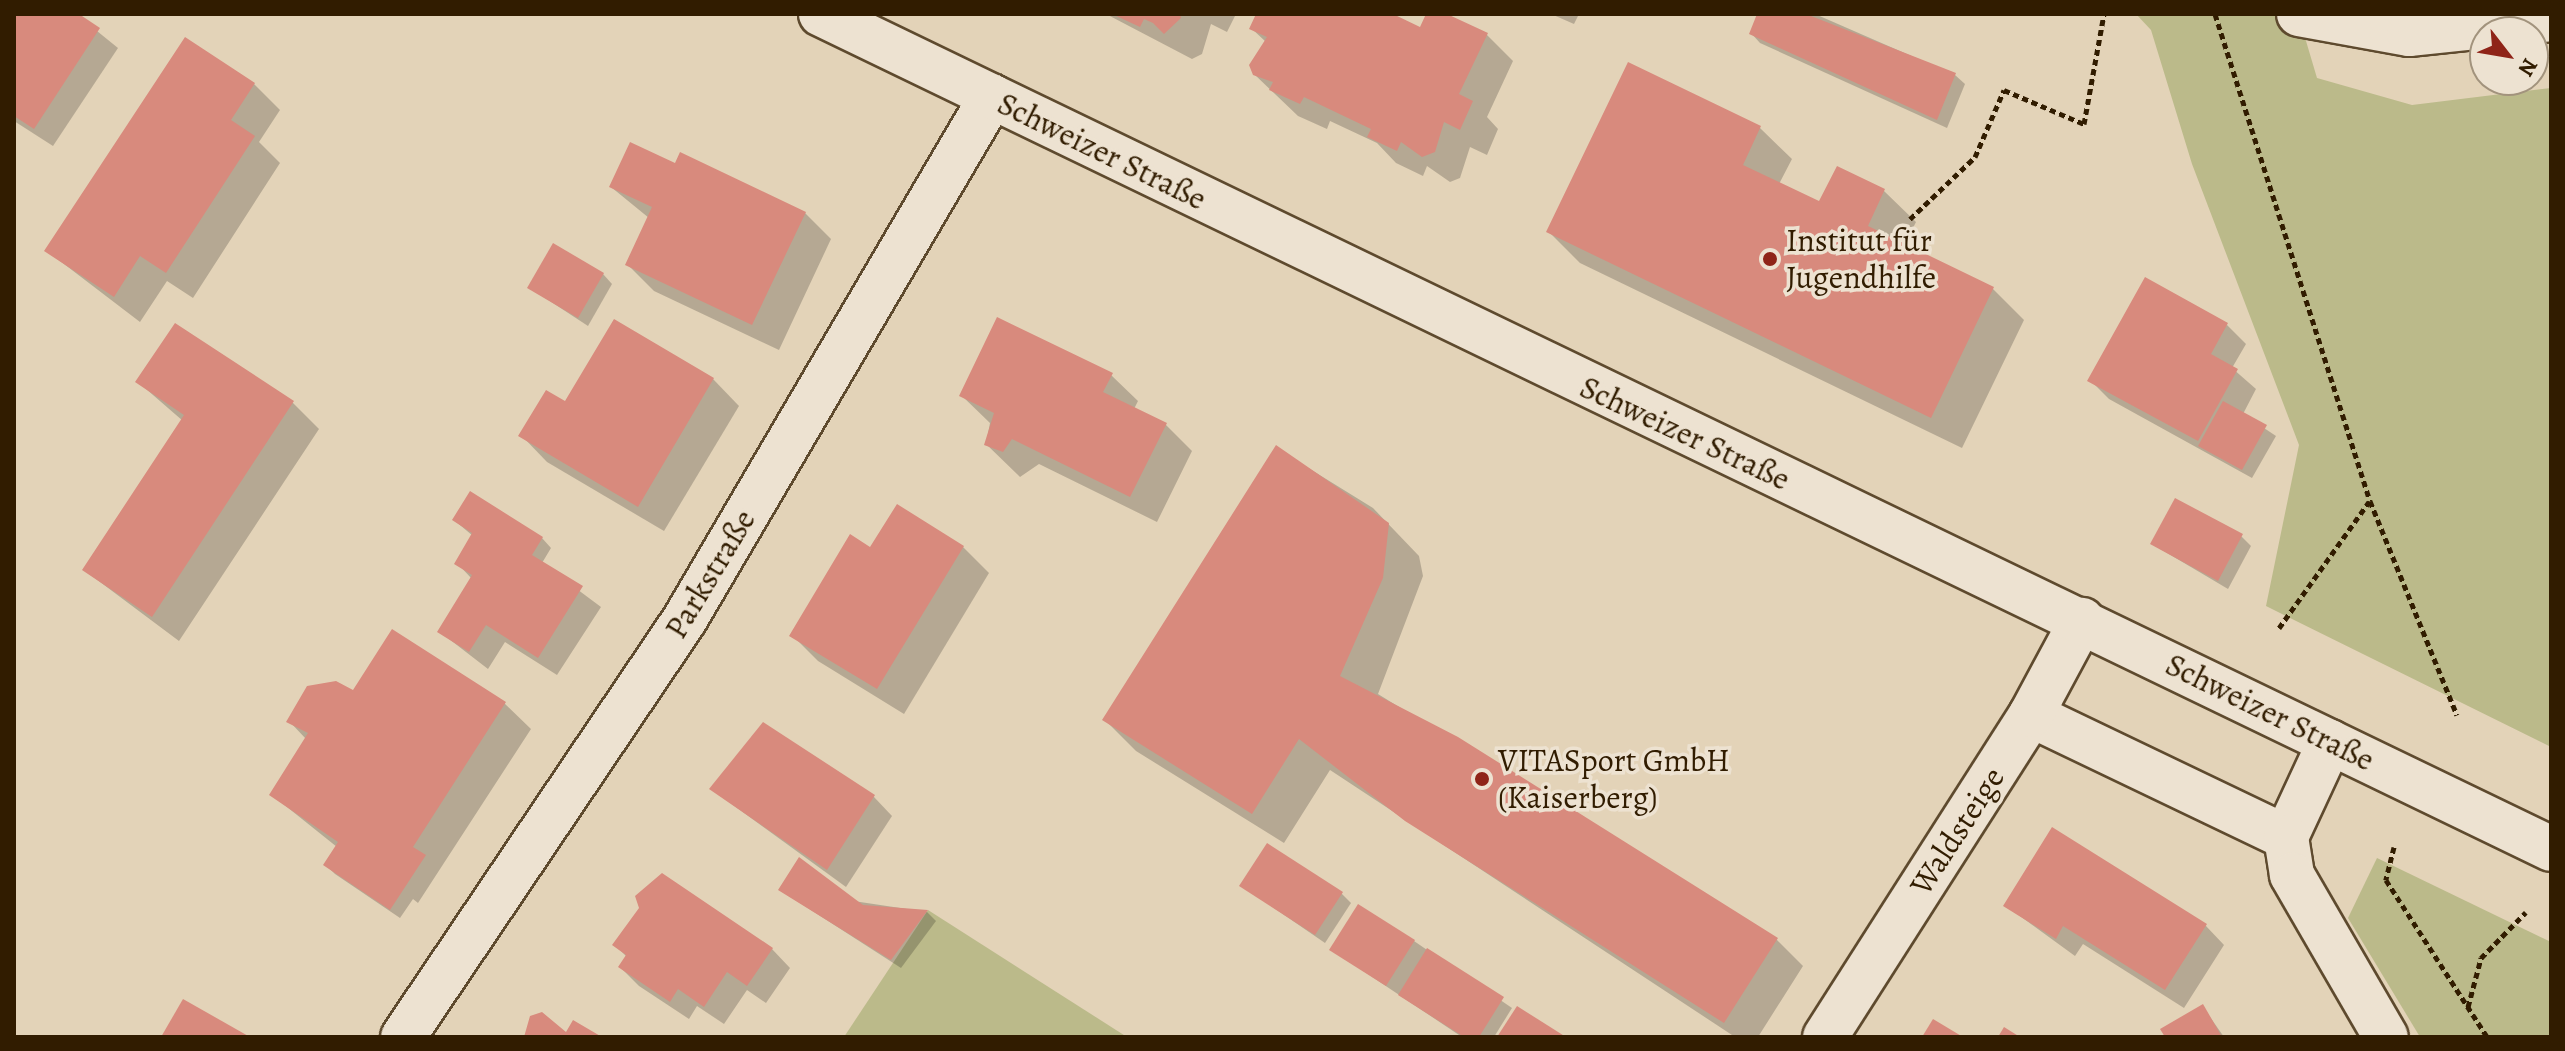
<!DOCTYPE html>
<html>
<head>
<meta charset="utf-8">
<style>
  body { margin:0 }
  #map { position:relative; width:2565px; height:1051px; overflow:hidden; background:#e3d3b8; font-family:Alegreya,serif }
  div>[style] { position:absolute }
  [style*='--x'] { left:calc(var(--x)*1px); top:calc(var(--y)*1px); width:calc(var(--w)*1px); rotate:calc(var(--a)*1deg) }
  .green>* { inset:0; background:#bbba8a }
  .shadow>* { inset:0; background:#0003 }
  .building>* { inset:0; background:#d88a7d }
  .path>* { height:5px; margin-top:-2.5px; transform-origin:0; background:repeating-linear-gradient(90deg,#311c00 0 6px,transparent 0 10px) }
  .roads { filter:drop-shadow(2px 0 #5e4a2e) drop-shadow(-2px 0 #5e4a2e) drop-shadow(0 2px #5e4a2e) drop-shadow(0 -2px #5e4a2e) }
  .street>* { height:44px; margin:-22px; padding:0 22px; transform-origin:22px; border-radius:22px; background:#ede2d1 }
  .secondary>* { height:44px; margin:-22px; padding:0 22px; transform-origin:22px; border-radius:22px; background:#ede2d1 }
  .dots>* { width:22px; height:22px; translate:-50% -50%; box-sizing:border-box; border:4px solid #ede2d1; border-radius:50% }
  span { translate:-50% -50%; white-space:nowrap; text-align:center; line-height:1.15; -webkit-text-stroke:7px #ede2d1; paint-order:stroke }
  .street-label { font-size:32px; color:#311c00 }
  .poi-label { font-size:32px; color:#311c00 }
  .left { translate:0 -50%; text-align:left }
  .frame { position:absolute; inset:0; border:16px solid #311c00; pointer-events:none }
  .north { position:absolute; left:2469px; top:16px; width:80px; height:80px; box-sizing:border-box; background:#ede2d1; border:2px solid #a2937d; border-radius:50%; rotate:121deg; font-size:22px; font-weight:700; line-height:32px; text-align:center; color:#311c00 }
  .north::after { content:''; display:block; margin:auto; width:28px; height:36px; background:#8f2418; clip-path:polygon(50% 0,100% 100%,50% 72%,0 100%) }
</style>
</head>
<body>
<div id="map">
  <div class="green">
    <div style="clip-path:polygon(2136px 14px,2298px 14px,2317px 78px,2412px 105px,2551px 88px,2551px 747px,2266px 606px,2299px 445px,2192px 164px,2151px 30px)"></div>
    <div style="clip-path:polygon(2377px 858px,2551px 942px,2551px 1037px,2420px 1037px,2348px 918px)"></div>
    <div style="clip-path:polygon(928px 910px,1127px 1037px,844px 1037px)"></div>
  </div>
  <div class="shadow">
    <div style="clip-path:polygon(14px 14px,76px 14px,118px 48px,53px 146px,14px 121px)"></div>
    <div style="clip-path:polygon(1106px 14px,1236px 14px,1227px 32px,1211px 24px,1202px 54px,1192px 59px)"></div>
    <div style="clip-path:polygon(1258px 14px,1388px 14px,1421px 29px,1428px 14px,1443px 14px,1487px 35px,1513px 61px,1487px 117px,1498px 129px,1487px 155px,1470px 147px,1460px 178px,1450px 182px,1427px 166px,1423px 176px,1396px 163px,1377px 143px,1330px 121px,1327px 129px,1298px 116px,1254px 74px,1266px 42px,1251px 28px)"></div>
    <div style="clip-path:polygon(1551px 14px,1579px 14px,1574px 24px)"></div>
    <div style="clip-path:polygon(1759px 14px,1815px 14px,1955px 75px,1965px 84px,1947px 128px,1760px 43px,1751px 33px)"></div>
    <div style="clip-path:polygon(1629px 65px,1760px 128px,1792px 159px,1779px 184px,1820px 204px,1838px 169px,1884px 191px,1916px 222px,1904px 246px,1992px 288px,2024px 320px,1962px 448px,1580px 263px,1549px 232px)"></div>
    <div style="clip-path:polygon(254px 84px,280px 110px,259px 142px,280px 163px,193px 298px,167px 281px,140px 322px,47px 251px)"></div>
    <div style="clip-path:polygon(677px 166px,805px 213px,831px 239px,779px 350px,654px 291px,628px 265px,649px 218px,611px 187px)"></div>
    <div style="clip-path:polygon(603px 274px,612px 284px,588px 326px,530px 288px)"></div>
    <div style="clip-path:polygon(2227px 325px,2246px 344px,2232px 368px,2256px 389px,2243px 414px,2276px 436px,2252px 478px,2109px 399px,2090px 380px)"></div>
    <div style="clip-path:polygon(1111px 375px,1138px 401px,1134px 409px,1166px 425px,1192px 451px,1157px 522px,1039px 464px,1020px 477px,986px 444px,990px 423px,961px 395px)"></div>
    <div style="clip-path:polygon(713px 379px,739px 406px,664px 531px,547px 462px,521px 435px,566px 404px)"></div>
    <div style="clip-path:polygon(138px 382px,293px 403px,319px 429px,179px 641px,84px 570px,183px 421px)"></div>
    <div style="clip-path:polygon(1276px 448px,1373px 508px,1419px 556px,1423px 576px,1378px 694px,1777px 940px,1803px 966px,1758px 1037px,1735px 1037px,1330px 770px,1284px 843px,1136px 751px,1105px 720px)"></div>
    <div style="clip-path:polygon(454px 520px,542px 538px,551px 548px,542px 563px,601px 607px,557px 675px,505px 642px,488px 669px,440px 632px,472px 579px,457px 563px,473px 536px)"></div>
    <div style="clip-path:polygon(2241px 536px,2251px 546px,2228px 589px,2152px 544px)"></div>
    <div style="clip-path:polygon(963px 547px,989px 573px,904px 714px,818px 661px,792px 635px,871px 549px)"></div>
    <div style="clip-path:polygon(354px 693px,504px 703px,531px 729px,418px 903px,413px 899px,400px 918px,335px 874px,326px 865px,337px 847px,272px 795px,306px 739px,289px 721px)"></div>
    <div style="clip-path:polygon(711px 789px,874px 797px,892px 816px,846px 887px)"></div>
    <div style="clip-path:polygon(1242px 886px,1341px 893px,1351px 903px,1325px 943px)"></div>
    <div style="clip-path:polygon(780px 890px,927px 912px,936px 921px,901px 968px)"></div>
    <div style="clip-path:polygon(2005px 905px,2206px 926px,2224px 945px,2184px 1008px,2083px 944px,2075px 956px)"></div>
    <div style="clip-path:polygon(1414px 941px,1512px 1008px,1494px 1037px,1462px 1037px,1332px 950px)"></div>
    <div style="clip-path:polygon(615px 945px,772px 949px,790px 968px,766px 1003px,747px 990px,724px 1024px,697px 1006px,689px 1019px,639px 986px,620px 967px,627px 957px)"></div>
    <div style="clip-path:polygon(2203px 1007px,2224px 1037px,2167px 1037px)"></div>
  </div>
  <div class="building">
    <div style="clip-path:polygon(14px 14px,79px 14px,100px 28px,34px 129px,14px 116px)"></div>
    <div style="clip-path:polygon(1112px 14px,1180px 14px,1181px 18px,1164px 34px,1153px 23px,1144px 19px,1140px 27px)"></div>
    <div style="clip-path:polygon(1256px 14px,1393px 14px,1420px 27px,1426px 14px,1447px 14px,1488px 33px,1459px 94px,1473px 101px,1460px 130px,1444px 122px,1435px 152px,1422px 157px,1401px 142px,1397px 151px,1367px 137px,1371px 129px,1304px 97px,1300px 104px,1269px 90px,1273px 82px,1253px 75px,1249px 65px,1267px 37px,1249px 29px)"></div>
    <div style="clip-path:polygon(1757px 14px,1806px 14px,1956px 73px,1937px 120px,1749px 34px)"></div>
    <div style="clip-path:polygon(185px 37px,255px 83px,231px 120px,255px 136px,166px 273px,140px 256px,114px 297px,44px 251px)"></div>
    <div style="clip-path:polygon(1628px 62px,1761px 126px,1743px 165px,1819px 201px,1837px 166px,1885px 189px,1868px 226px,1994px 287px,1931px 418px,1546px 232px)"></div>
    <div style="clip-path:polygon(630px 142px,675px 163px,680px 152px,806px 212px,752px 325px,625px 265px,652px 207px,609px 187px)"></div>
    <div style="clip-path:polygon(553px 243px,604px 273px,578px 318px,527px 288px)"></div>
    <div style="clip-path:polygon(2145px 277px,2228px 323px,2211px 354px,2238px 369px,2198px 441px,2087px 381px)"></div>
    <div style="clip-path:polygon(997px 317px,1113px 373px,1103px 392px,1167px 423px,1130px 497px,1012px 439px,1003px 452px,984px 445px,994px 413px,959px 396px)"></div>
    <div style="clip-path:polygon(614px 319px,714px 378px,638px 507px,518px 436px,546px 390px,565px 401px)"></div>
    <div style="clip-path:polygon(175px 323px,294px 401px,152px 617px,82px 570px,184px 415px,135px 382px)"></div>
    <div style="clip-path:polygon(2223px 401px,2267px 425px,2242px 470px,2198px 446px)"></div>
    <div style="clip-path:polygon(1276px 445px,1389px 523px,1383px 578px,1340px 676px,1458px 737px,1778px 938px,1724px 1023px,1405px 821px,1299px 739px,1252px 814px,1102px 720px)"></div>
    <div style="clip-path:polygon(470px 491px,543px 537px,532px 555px,583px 586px,538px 658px,486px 625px,469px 652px,437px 632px,472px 575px,454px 564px,472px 533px,452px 520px)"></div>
    <div style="clip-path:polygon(2175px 498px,2243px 534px,2218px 581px,2150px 544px)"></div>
    <div style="clip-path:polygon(897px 504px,964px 546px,877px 689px,789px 636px,850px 534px,870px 547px)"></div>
    <div style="clip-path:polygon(392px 629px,506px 702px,413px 847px,426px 855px,390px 910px,323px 865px,338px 842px,269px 795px,308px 733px,286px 722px,307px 686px,336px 681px,353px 690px)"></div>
    <div style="clip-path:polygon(763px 722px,875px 795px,827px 870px,709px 789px)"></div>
    <div style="clip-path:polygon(2052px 827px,2207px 924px,2165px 990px,2063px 926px,2056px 939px,2003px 906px)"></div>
    <div style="clip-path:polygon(1267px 843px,1343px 892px,1315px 935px,1239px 886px)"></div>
    <div style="clip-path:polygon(799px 857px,863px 905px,928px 910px,891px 960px,778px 890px)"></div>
    <div style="clip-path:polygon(662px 873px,773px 948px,747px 986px,727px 972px,704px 1007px,678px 989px,670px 1002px,618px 967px,626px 955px,612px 945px,639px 908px,635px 896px)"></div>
    <div style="clip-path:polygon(1358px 904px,1415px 940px,1386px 986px,1329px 950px)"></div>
    <div style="clip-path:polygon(1427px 948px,1504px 997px,1479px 1037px,1464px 1037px,1398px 995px)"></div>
    <div style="clip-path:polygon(183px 999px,250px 1037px,161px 1037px)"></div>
    <div style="clip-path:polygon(2203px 1004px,2222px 1037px,2165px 1037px,2160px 1029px)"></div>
    <div style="clip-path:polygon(1517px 1006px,1566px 1037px,1497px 1037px)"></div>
    <div style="clip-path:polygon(542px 1012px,566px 1032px,573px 1020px,602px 1037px,524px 1037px,530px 1016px)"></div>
    <div style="clip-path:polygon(1933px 1019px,1963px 1037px,1922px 1037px)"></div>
    <div style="clip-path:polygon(2004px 1027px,2020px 1037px,1998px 1037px)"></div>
  </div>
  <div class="path">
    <div style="--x:2215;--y:14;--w:511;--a:72.35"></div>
    <div style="--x:2370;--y:501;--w:231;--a:67.9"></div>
    <div style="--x:1910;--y:219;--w:90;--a:-43.6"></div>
    <div style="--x:1975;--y:157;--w:73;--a:-66.6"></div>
    <div style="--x:2004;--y:90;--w:87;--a:23"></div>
    <div style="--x:2084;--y:124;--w:112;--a:-79.7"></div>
    <div style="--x:2279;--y:628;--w:155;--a:-54.5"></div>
    <div style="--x:2394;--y:847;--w:34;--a:104"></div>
    <div style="--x:2386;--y:880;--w:187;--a:57.2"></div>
    <div style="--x:2468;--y:1007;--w:51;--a:-75.1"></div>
    <div style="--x:2481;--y:958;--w:64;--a:-45.6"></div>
  </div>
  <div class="roads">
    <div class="street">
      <div style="--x:2299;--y:14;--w:112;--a:10.3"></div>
      <div style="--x:2409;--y:34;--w:143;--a:-6"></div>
      <div style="--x:2031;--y:715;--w:283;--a:25.6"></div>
      <div style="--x:2330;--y:742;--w:105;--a:114.9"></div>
      <div style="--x:2286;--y:837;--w:38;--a:81"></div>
      <div style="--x:2292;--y:875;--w:187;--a:59.9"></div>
      <div style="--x:403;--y:1037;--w:504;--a:-55.99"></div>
      <div style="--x:685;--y:619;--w:606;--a:-59.59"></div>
      <div style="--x:1825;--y:1037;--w:382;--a:-57.4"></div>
      <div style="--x:2031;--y:715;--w:108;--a:-61.8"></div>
    </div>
    <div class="secondary">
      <div style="--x:821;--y:14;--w:1921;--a:25.76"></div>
    </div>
  </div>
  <div class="dots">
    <div style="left:1770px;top:259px;background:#8f2418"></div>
    <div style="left:1482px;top:779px;background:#8f2418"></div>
  </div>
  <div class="street-label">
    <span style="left:1102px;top:151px;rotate:26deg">Schweizer Straße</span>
    <span style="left:1685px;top:433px;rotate:25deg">Schweizer Straße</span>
    <span style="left:710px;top:574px;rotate:-59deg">Parkstraße</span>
    <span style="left:2270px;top:712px;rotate:26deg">Schweizer Straße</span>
    <span style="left:1957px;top:831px;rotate:-57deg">Waldsteige</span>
  </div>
  <div class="poi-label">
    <span class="left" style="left:1786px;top:259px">Institut für<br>Jugendhilfe</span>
    <span class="left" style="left:1498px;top:779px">VITASport GmbH<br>(Kaiserberg)</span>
  </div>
  <div class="frame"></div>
  <div class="north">N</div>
</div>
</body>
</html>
